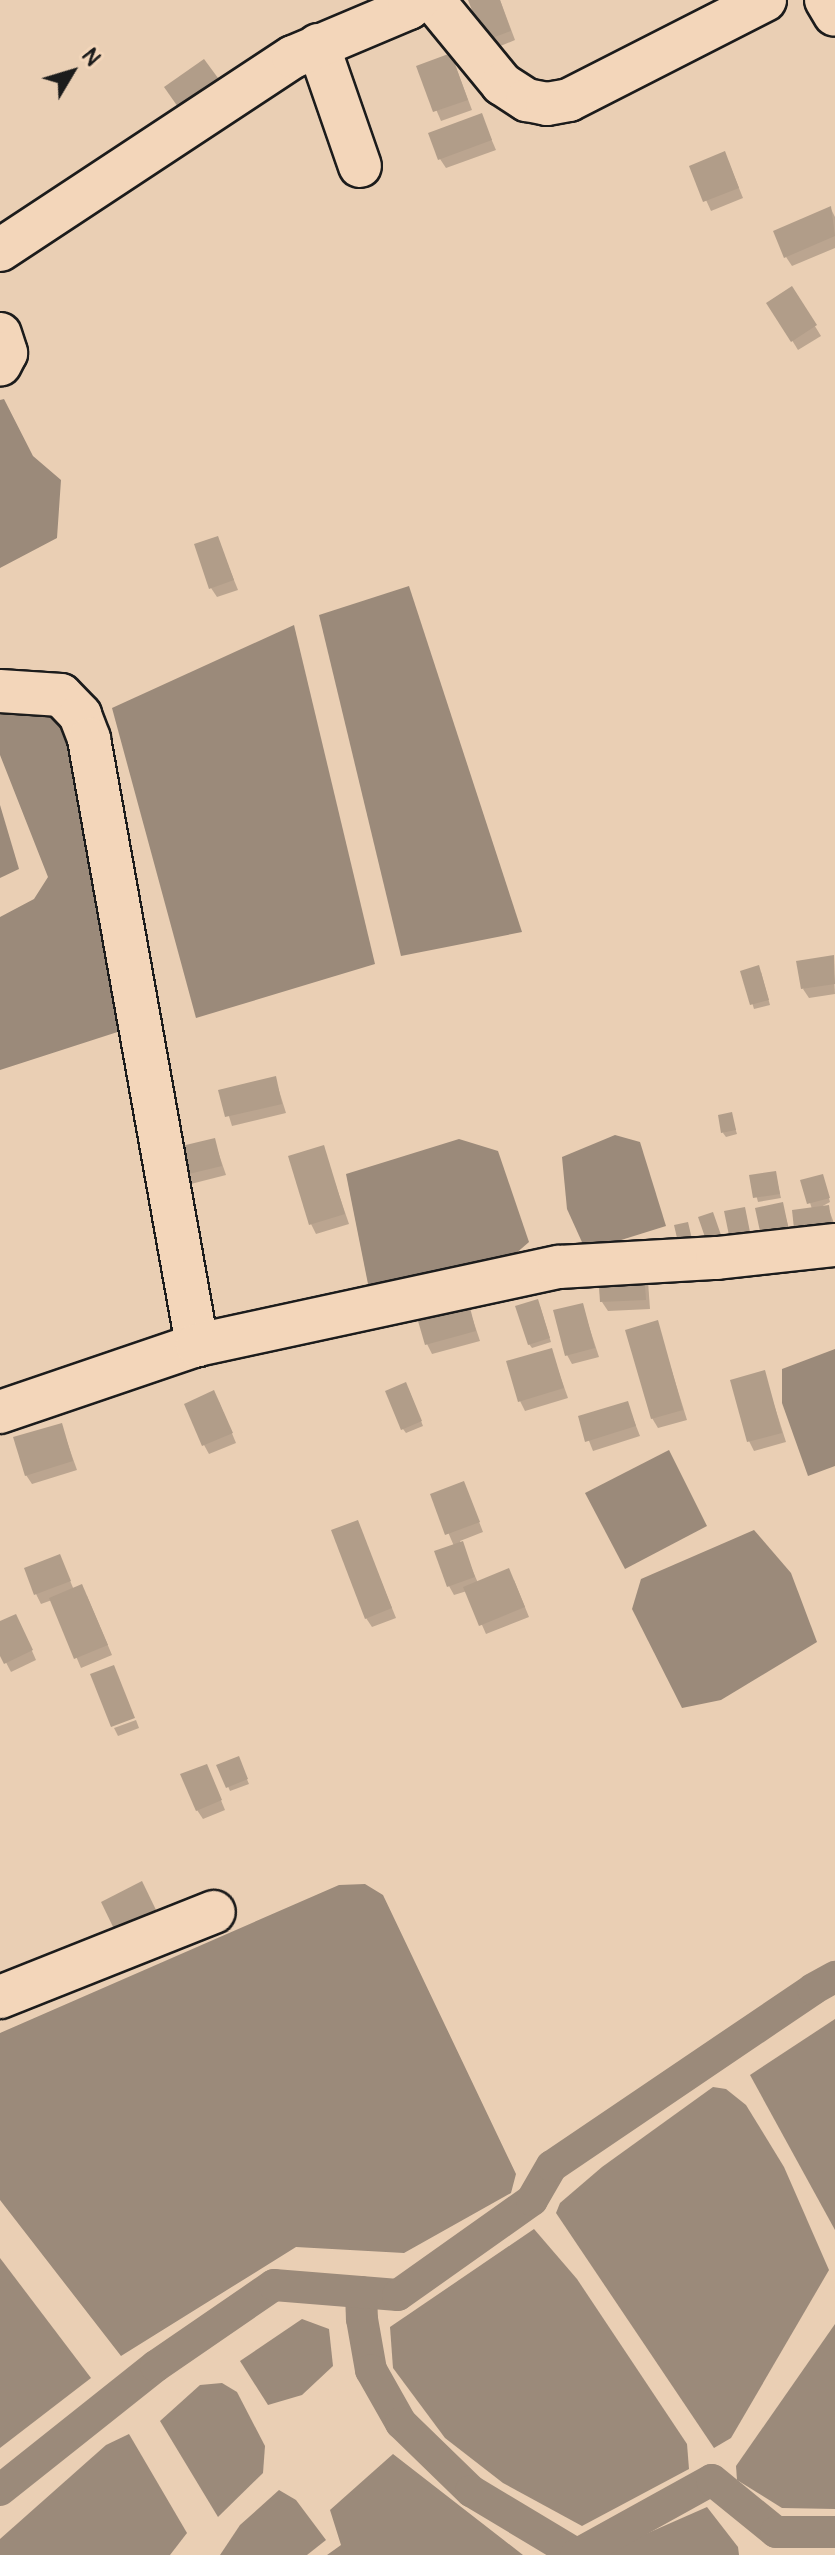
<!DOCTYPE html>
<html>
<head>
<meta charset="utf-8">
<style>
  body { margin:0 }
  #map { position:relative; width:835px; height:2555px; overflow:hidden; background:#eacfb4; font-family:Pangolin,sans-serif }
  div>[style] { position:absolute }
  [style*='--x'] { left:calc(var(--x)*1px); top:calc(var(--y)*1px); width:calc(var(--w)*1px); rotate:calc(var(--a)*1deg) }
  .water>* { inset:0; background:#9b8a7a }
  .shadow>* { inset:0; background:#0003 }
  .canal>* { height:32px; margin:-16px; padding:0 16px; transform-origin:16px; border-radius:16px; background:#9b8a7a }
  .building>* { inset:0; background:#b19d89 }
  .roads { filter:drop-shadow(2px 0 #1c1c1c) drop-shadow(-2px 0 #1c1c1c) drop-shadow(0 2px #1c1c1c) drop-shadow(0 -2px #1c1c1c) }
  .minor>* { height:42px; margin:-21px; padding:0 21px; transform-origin:21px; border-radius:21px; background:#f3d6ba }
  span { translate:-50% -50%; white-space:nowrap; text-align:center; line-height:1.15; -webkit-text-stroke:7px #f3d6ba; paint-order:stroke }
  .north { position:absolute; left:32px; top:32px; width:80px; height:80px; -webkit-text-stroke:6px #f3d6ba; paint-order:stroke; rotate:52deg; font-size:22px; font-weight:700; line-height:32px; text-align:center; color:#1c1c1c }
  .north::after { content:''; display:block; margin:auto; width:28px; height:36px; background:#1c1c1c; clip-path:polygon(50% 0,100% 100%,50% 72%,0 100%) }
</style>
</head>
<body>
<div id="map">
  <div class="water">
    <div style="clip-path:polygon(4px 399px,33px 456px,61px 480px,57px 538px,0 568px,0 400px)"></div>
    <div style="clip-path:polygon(409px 586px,522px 932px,401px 956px,319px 615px)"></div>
    <div style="clip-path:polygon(294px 625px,375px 964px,196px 1018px,112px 708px)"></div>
    <div style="clip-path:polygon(0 703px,61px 708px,133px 1027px,0 1070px,0 917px,34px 899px,48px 877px,0 755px)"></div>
    <div style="clip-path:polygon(0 805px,19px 869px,0 878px)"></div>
    <div style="clip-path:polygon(615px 1135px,640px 1142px,666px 1226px,586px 1251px,567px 1209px,562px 1157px)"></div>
    <div style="clip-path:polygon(459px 1139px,498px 1151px,529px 1242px,506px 1262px,369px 1289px,346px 1174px)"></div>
    <div style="clip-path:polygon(835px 1349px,835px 1466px,808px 1476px,782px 1403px,782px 1369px)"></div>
    <div style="clip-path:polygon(669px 1450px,707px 1526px,625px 1569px,585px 1493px)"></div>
    <div style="clip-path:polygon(754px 1530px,791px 1573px,817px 1642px,721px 1700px,682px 1708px,632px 1609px,641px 1579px)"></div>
    <div style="clip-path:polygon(365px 1884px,383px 1895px,516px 2174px,511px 2193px,404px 2253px,296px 2247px,121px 2356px,0 2200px,0 2033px,339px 1885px)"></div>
    <div style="clip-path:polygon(835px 2019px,835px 2230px,750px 2075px)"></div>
    <div style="clip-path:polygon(713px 2087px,726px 2089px,746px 2105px,784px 2167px,829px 2270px,731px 2438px,714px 2448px,556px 2213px,560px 2203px,602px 2167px)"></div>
    <div style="clip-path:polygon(534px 2229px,577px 2279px,687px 2444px,689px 2469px,582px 2526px,503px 2483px,445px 2438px,393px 2368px,390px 2327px)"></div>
    <div style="clip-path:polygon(0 2258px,91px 2378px,0 2448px)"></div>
    <div style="clip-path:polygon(302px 2319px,329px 2329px,333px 2366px,302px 2395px,268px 2405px,240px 2361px)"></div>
    <div style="clip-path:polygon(835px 2324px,835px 2509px,782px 2508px,737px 2480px,736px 2466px)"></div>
    <div style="clip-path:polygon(222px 2383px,237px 2392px,265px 2446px,263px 2473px,218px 2517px,160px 2421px,200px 2385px)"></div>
    <div style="clip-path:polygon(129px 2434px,187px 2533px,170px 2555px,0 2555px,0 2539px,106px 2445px)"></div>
    <div style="clip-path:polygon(393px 2454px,523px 2555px,327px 2555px,341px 2545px,330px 2510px)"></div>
    <div style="clip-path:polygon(279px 2490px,296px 2500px,326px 2540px,307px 2555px,220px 2555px,240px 2525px)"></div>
    <div style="clip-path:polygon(707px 2507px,738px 2547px,739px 2555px,598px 2555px)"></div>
  </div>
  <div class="shadow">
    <div style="clip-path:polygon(470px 0,500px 0,515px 40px,491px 50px)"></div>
    <div style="clip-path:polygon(203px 61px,222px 89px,185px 115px,172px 97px)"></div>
    <div style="clip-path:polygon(455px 65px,472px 110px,441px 121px,418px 67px)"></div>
    <div style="clip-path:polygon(481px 115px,496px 150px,446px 168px,440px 159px)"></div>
    <div style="clip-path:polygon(729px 163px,743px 198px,711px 211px,691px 167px)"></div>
    <div style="clip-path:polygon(831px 209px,835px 217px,835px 248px,792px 266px,786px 257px)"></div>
    <div style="clip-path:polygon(792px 289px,821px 336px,798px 350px,769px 303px)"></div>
    <div style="clip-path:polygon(217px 538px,238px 590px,217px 597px,211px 588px)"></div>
    <div style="clip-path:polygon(833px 957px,835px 994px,809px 998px,803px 989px)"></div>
    <div style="clip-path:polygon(743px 972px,761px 972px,770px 1005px,754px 1009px)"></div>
    <div style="clip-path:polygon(275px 1078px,286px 1113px,232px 1126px,221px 1091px)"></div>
    <div style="clip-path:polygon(731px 1115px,737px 1134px,726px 1137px,723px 1133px)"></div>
    <div style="clip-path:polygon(214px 1140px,226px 1175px,183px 1186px,178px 1177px)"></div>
    <div style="clip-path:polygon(323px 1148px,349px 1224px,316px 1234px,311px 1224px)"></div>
    <div style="clip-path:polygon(775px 1173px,781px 1198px,758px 1202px,751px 1177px)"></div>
    <div style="clip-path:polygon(824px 1180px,830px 1202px,819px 1208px,828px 1207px,835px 1226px,803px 1247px,812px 1209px,803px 1181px)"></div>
    <div style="clip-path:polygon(782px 1204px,796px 1254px,771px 1259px)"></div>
    <div style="clip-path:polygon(648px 1281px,650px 1309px,608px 1311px,602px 1302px)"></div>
    <div style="clip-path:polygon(467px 1302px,480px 1341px,432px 1354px,427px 1344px)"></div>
    <div style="clip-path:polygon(582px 1305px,599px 1357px,572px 1364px,567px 1355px)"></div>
    <div style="clip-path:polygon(540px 1306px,551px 1342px,532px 1348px,529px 1344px)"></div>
    <div style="clip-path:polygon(657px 1323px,687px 1420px,658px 1428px,652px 1418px)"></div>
    <div style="clip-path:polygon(551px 1350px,568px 1398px,525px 1411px,520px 1401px)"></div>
    <div style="clip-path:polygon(764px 1373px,786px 1442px,754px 1451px,749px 1441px)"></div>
    <div style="clip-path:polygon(408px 1388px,423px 1426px,406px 1433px,403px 1429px)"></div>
    <div style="clip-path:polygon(219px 1402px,236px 1443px,209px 1454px,204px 1445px)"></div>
    <div style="clip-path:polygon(627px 1403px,640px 1436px,593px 1451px,580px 1418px)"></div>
    <div style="clip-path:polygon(61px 1425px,77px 1470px,32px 1484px,26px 1475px)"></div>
    <div style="clip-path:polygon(468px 1493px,483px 1532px,460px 1541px,478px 1583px,514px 1580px,529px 1617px,486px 1634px,467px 1591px,454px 1595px,449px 1586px,454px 1546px,432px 1495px)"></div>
    <div style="clip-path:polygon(357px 1522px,396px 1618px,372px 1627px,366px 1618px)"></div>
    <div style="clip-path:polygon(60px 1557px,74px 1590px,87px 1596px,112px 1655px,81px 1668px,52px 1600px,41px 1604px,36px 1594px)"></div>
    <div style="clip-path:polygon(0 1623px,21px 1626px,36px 1660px,11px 1672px,0 1651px)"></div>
    <div style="clip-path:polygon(136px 1720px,139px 1728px,118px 1736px,114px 1728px)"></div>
    <div style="clip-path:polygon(240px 1763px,249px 1784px,230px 1791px,219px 1766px)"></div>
    <div style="clip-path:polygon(211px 1776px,225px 1810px,203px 1819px,197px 1810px)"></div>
  </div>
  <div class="canal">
    <div style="--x:361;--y:2292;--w:27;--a:88"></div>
    <div style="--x:362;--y:2319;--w:52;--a:80"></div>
    <div style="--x:371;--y:2370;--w:61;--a:60.5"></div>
    <div style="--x:401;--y:2423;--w:98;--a:44.2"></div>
    <div style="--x:471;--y:2491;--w:122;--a:31"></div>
    <div style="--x:0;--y:2490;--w:199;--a:-38.5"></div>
    <div style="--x:156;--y:2366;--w:143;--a:-34.5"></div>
    <div style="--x:274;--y:2285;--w:124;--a:4.6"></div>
    <div style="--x:398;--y:2295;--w:164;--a:-35.3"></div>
    <div style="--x:532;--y:2200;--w:39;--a:-60"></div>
    <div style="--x:552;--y:2166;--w:315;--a:-34.1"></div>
    <div style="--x:813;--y:1989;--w:25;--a:-29"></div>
    <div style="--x:576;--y:2555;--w:155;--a:-28.9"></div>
    <div style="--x:712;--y:2480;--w:82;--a:39.1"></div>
    <div style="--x:776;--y:2532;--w:59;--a:0"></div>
  </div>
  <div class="building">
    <div style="clip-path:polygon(468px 0,500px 0,511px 31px,484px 41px)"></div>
    <div style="clip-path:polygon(451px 53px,468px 100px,433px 112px,416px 66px)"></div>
    <div style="clip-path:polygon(204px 59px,218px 78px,178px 107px,164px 87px)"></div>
    <div style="clip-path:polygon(482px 113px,492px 140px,438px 160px,428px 133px)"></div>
    <div style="clip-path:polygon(725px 151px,739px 188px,703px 202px,689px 166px)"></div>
    <div style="clip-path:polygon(831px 206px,835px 236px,784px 258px,773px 231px)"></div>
    <div style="clip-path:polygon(792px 286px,817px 325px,791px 342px,766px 303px)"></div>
    <div style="clip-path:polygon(218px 536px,234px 580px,209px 589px,194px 544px)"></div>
    <div style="clip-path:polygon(834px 955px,835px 984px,801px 989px,796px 961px)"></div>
    <div style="clip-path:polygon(759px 965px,769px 1000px,750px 1005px,740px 971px)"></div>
    <div style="clip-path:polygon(276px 1076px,282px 1104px,225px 1117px,218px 1090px)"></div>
    <div style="clip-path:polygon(732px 1112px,736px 1130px,721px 1133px,718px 1115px)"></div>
    <div style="clip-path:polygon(215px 1138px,222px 1166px,176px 1177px,169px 1149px)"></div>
    <div style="clip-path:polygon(324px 1145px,345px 1214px,309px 1225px,288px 1156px)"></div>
    <div style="clip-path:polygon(776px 1171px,780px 1194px,753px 1198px,749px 1175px)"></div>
    <div style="clip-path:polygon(823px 1174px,830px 1198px,807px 1204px,800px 1180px)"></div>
    <div style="clip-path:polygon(783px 1202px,792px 1245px,764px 1250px,755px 1208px)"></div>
    <div style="clip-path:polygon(829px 1205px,833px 1233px,795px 1238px,792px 1210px)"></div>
    <div style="clip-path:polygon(745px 1207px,752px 1242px,731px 1245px,724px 1211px)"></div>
    <div style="clip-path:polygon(713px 1212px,721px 1235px,706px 1240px,698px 1217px)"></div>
    <div style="clip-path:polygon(688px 1222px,694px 1248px,680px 1251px,674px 1225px)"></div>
    <div style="clip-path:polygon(644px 1270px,646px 1300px,600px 1302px,598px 1272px)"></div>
    <div style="clip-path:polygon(538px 1299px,550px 1338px,528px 1345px,515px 1306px)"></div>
    <div style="clip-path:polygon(468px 1300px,476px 1331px,425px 1345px,416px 1314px)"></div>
    <div style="clip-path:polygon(583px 1303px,595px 1348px,565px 1356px,553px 1310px)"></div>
    <div style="clip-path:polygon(658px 1320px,683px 1410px,651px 1419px,625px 1330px)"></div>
    <div style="clip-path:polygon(552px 1348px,564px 1388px,518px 1402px,506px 1361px)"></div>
    <div style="clip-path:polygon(765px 1370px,782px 1433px,747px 1442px,730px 1380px)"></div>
    <div style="clip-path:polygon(406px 1382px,422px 1421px,401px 1430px,385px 1391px)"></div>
    <div style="clip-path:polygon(214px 1390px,233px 1433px,202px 1446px,184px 1404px)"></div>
    <div style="clip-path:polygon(628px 1401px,636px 1426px,585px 1442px,578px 1416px)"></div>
    <div style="clip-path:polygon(62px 1423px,73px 1461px,25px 1476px,13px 1437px)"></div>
    <div style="clip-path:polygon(464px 1481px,480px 1522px,445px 1535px,430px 1494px)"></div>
    <div style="clip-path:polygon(358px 1520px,392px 1608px,365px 1619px,331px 1530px)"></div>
    <div style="clip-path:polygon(463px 1541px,475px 1577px,447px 1587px,434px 1551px)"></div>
    <div style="clip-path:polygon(60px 1554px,71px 1581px,34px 1595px,24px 1568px)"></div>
    <div style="clip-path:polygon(509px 1568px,525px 1607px,479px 1626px,463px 1587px)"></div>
    <div style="clip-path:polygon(82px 1584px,108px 1645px,74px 1659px,49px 1598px)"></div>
    <div style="clip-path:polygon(16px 1614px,33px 1650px,4px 1664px,0 1656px,0 1621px)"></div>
    <div style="clip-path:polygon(114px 1665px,135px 1718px,111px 1727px,90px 1674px)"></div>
    <div style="clip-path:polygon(239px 1756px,248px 1779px,226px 1788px,216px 1765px)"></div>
    <div style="clip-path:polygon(207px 1764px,222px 1800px,196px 1811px,180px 1774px)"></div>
    <div style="clip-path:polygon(142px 1881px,157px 1912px,116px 1933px,101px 1902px)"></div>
  </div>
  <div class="roads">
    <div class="minor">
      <div style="--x:433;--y:0;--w:109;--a:50.6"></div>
      <div style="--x:502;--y:84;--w:30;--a:33"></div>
      <div style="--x:527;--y:100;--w:20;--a:11"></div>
      <div style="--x:547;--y:104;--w:22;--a:-10"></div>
      <div style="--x:569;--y:100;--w:220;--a:-27"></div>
      <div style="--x:826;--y:0;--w:17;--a:59"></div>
      <div style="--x:318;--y:45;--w:128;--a:70.9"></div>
      <div style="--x:0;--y:250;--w:351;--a:-33.4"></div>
      <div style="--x:293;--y:57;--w:126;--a:-22.9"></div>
      <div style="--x:409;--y:8;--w:12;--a:-42"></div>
      <div style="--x:0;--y:334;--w:20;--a:72"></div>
      <div style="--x:6;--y:353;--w:13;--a:117"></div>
      <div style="--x:0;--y:691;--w:61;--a:3.8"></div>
      <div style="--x:61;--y:695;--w:28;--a:46"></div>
      <div style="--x:80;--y:715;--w:26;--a:69"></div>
      <div style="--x:89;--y:739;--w:616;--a:79.89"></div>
      <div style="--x:0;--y:1412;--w:208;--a:-18.8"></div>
      <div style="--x:197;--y:1345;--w:370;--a:-12.2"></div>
      <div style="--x:559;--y:1267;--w:158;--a:-3.3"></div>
      <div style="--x:717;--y:1258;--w:119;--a:-6.3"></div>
      <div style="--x:0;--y:1997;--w:230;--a:-21.7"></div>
    </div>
  </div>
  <div class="north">N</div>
</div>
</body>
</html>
